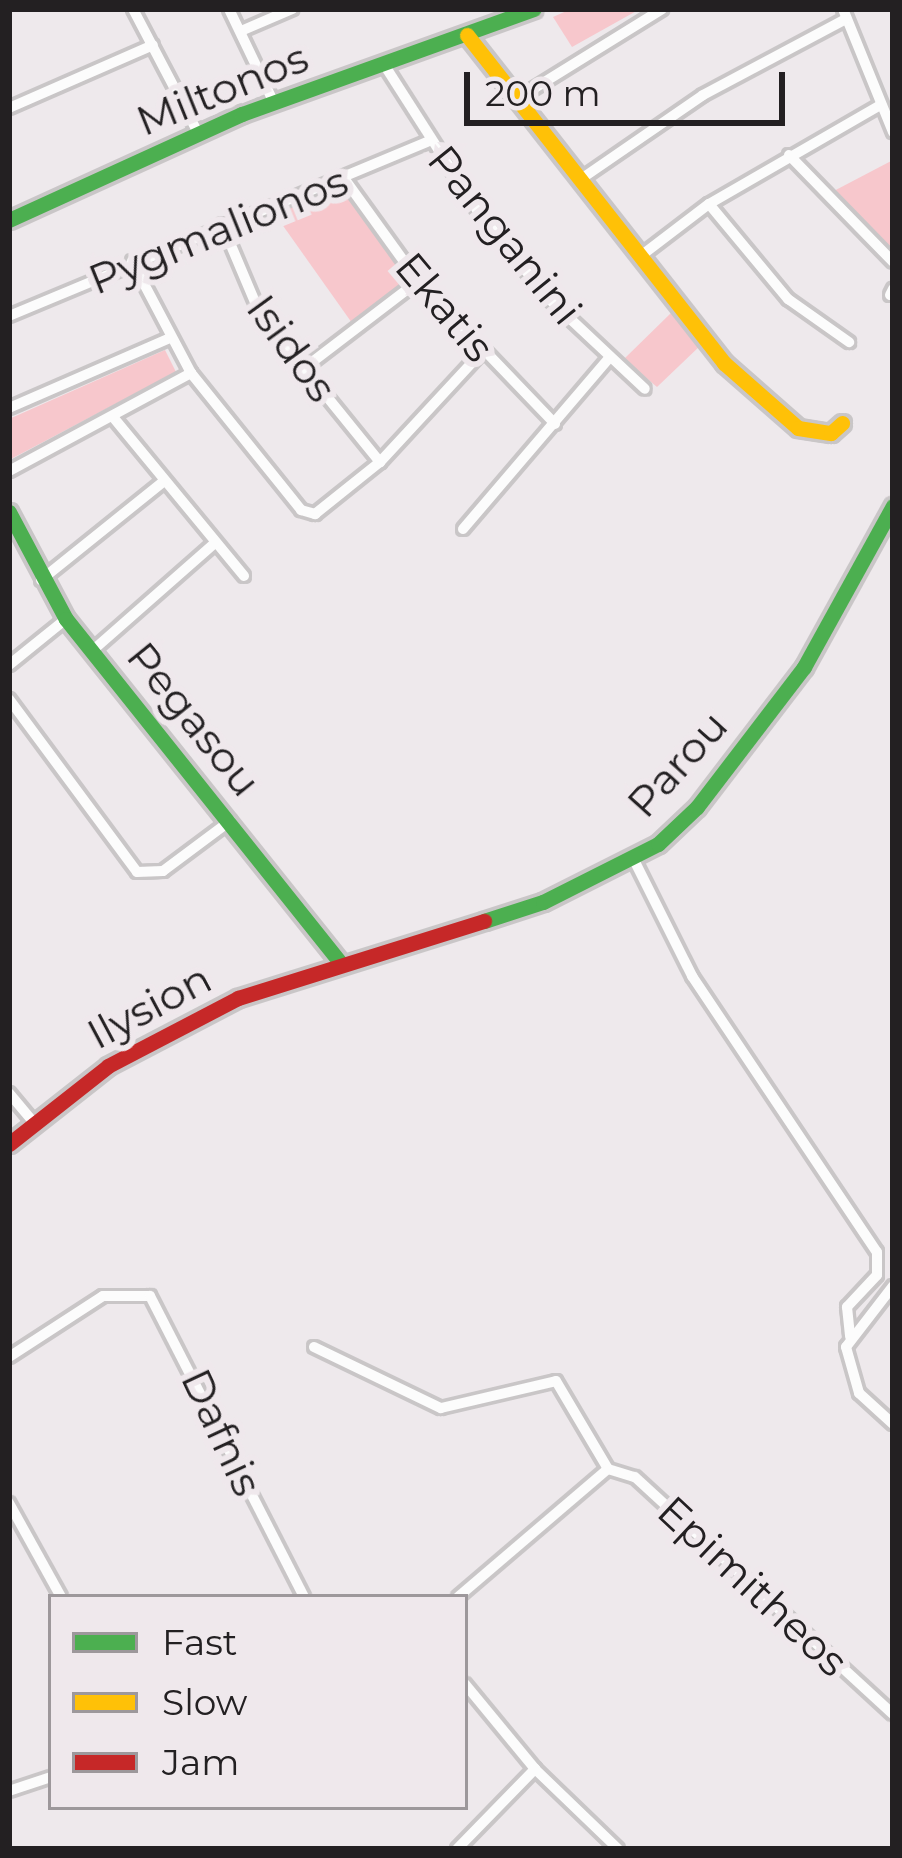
<!DOCTYPE html>
<html>
<head>
<meta charset="utf-8">
<style>
  body { margin:0 }
  #map { position:relative; width:902px; height:1858px; overflow:hidden; background:#eee9ec; font-family:Montserrat,sans-serif }
  div>[style] { position:absolute }
  [style*='--x'] { left:calc(var(--x)*1px); top:calc(var(--y)*1px); width:calc(var(--w)*1px); rotate:calc(var(--a)*1deg) }
  .green>* { inset:0; background:#f7c7cc }
  .roads { filter:drop-shadow(3px 0 #c9c6c7) drop-shadow(-3px 0 #c9c6c7) drop-shadow(0 3px #c9c6c7) drop-shadow(0 -3px #c9c6c7) }
  .street>* { height:10px; margin:-5px; padding:0 5px; transform-origin:5px; border-radius:5px; background:#fcfcfc }
  .fast>* { height:15px; margin:-7.5px; padding:0 7.5px; transform-origin:7.5px; border-radius:7.5px; background:#4caf50 }
  .slow>* { height:15px; margin:-7.5px; padding:0 7.5px; transform-origin:7.5px; border-radius:7.5px; background:#ffc107 }
  .jam>* { height:15px; margin:-7.5px; padding:0 7.5px; transform-origin:7.5px; border-radius:7.5px; background:#c62828 }
  span { translate:-50% -50%; white-space:nowrap; text-align:center; line-height:1.15; -webkit-text-stroke:12px #efe8ec; paint-order:stroke }
  .street-label { font-size:42px; color:#232022 }
  .frame { position:absolute; inset:0; border:12px solid #232022; pointer-events:none }
  .legend { position:absolute; left:48px; top:1594px; width:420px; height:216px; box-sizing:border-box; background:#efe8ec; border:3px solid #9d989b; margin:0; padding:15px 21px; list-style:none; font-size:36px; color:#232022 }
  .legend li { display:flex; align-items:center; gap:24px; height:60px }
  .legend b { width:60px; border:3px solid #9d989b }
  .scale { position:absolute; left:464px; top:72px; width:321px; height:54px; box-sizing:border-box; border:6px solid #232022; border-top:0; padding-left:15px; font-size:36px; line-height:42px; white-space:nowrap; color:#232022; -webkit-text-stroke:9px #efe8ec; paint-order:stroke }
</style>
</head>
<body>
<div id="map">
  <div class="green">
    <div style="clip-path:polygon(571px 9px,640px 9px,572px 47px,553px 17px)"></div>
    <div style="clip-path:polygon(893px 160px,893px 253px,830px 193px)"></div>
    <div style="clip-path:polygon(343px 189px,408px 280px,352px 323px,274px 213px)"></div>
    <div style="clip-path:polygon(672px 312px,702px 344px,657px 387px,624px 359px)"></div>
    <div style="clip-path:polygon(165px 350px,176px 372px,9px 460px,9px 419px)"></div>
  </div>
  <div class="roads">
    <div class="street">
      <div style="--x:133;--y:9;--w:140;--a:62.3"></div>
      <div style="--x:229;--y:9;--w:104;--a:64.4"></div>
      <div style="--x:843;--y:9;--w:133;--a:67.9"></div>
      <div style="--x:241;--y:31;--w:56;--a:-23.3"></div>
      <div style="--x:385;--y:66;--w:171;--a:57.4"></div>
      <div style="--x:477;--y:210;--w:112;--a:51.2"></div>
      <div style="--x:547;--y:297;--w:134;--a:43.2"></div>
      <div style="--x:517;--y:99;--w:171;--a:-31.8"></div>
      <div style="--x:9;--y:108;--w:157;--a:-23.6"></div>
      <div style="--x:789;--y:155;--w:149;--a:45.8"></div>
      <div style="--x:581;--y:179;--w:148;--a:-34.5"></div>
      <div style="--x:703;--y:95;--w:160;--a:-28"></div>
      <div style="--x:346;--y:181;--w:123;--a:54.2"></div>
      <div style="--x:418;--y:281;--w:198;--a:46.2"></div>
      <div style="--x:709;--y:204;--w:124;--a:50.3"></div>
      <div style="--x:788;--y:299;--w:75;--a:35.2"></div>
      <div style="--x:222;--y:224;--w:98;--a:67.1"></div>
      <div style="--x:260;--y:314;--w:191;--a:51"></div>
      <div style="--x:642;--y:255;--w:84;--a:-37.3"></div>
      <div style="--x:709;--y:204;--w:196;--a:-30"></div>
      <div style="--x:132;--y:261;--w:127;--a:62.2"></div>
      <div style="--x:191;--y:373;--w:176;--a:51.2"></div>
      <div style="--x:301;--y:510;--w:15;--a:16"></div>
      <div style="--x:315;--y:514;--w:83;--a:-38.7"></div>
      <div style="--x:380;--y:462;--w:147;--a:-47.2"></div>
      <div style="--x:890;--y:295;--w:7;--a:-63"></div>
      <div style="--x:9;--y:316;--w:453;--a:-22.6"></div>
      <div style="--x:303;--y:369;--w:145;--a:-37.4"></div>
      <div style="--x:9;--y:408;--w:173;--a:-23.5"></div>
      <div style="--x:113;--y:417;--w:206;--a:50.5"></div>
      <div style="--x:9;--y:471;--w:207;--a:-28.3"></div>
      <div style="--x:463;--y:529;--w:225;--a:-49.5"></div>
      <div style="--x:41;--y:580;--w:158;--a:-38.8"></div>
      <div style="--x:92;--y:651;--w:162;--a:-41.3"></div>
      <div style="--x:9;--y:665;--w:73;--a:-38.9"></div>
      <div style="--x:9;--y:699;--w:215;--a:53.5"></div>
      <div style="--x:137;--y:872;--w:26;--a:-2"></div>
      <div style="--x:163;--y:871;--w:84;--a:-36.7"></div>
      <div style="--x:634;--y:860;--w:130;--a:63.4"></div>
      <div style="--x:692;--y:976;--w:332;--a:56.2"></div>
      <div style="--x:877;--y:1252;--w:23;--a:90"></div>
      <div style="--x:877;--y:1275;--w:44;--a:133.2"></div>
      <div style="--x:847;--y:1307;--w:30;--a:84"></div>
      <div style="--x:9;--y:1093;--w:39;--a:50"></div>
      <div style="--x:893;--y:1286;--w:77;--a:127.6"></div>
      <div style="--x:846;--y:1347;--w:48;--a:74.2"></div>
      <div style="--x:859;--y:1393;--w:46;--a:42.4"></div>
      <div style="--x:314;--y:1347;--w:141;--a:25.7"></div>
      <div style="--x:441;--y:1408;--w:118;--a:-13.2"></div>
      <div style="--x:556;--y:1381;--w:102;--a:59.4"></div>
      <div style="--x:9;--y:1357;--w:112;--a:-33"></div>
      <div style="--x:103;--y:1296;--w:47;--a:0"></div>
      <div style="--x:150;--y:1296;--w:338;--a:62.9"></div>
      <div style="--x:608;--y:1469;--w:28;--a:17"></div>
      <div style="--x:635;--y:1477;--w:350;--a:42.6"></div>
      <div style="--x:9;--y:1503;--w:107;--a:61"></div>
      <div style="--x:458;--y:1597;--w:197;--a:-40.5"></div>
      <div style="--x:465;--y:1684;--w:110;--a:50.5"></div>
      <div style="--x:535;--y:1769;--w:115;--a:43.9"></div>
      <div style="--x:9;--y:1791;--w:44;--a:-18.4"></div>
      <div style="--x:457;--y:1849;--w:112;--a:-45.7"></div>
    </div>
    <div class="fast">
      <div style="--x:9;--y:220;--w:256;--a:-24.5"></div>
      <div style="--x:242;--y:114;--w:310;--a:-19.8"></div>
      <div style="--x:9;--y:512;--w:121;--a:62"></div>
      <div style="--x:66;--y:619;--w:439;--a:51.4"></div>
      <div style="--x:484;--y:921;--w:62;--a:-17.9"></div>
      <div style="--x:543;--y:902;--w:129;--a:-26.8"></div>
      <div style="--x:658;--y:844;--w:54;--a:-43.5"></div>
      <div style="--x:697;--y:807;--w:176;--a:-52.6"></div>
      <div style="--x:804;--y:667;--w:184;--a:-61.1"></div>
    </div>
    <div class="slow">
      <div style="--x:467;--y:35;--w:417;--a:51.9"></div>
      <div style="--x:724;--y:363;--w:98;--a:41.3"></div>
      <div style="--x:798;--y:428;--w:33;--a:9"></div>
      <div style="--x:831;--y:433;--w:15;--a:-42"></div>
    </div>
    <div class="jam">
      <div style="--x:9;--y:1144;--w:126;--a:-38.2"></div>
      <div style="--x:108;--y:1066;--w:147;--a:-27.6"></div>
      <div style="--x:238;--y:998;--w:258;--a:-17.4"></div>
    </div>
  </div>
  <div class="street-label">
    <span style="left:222px;top:89px;rotate:-22deg">Miltonos</span>
    <span style="left:218px;top:230px;rotate:-22deg">Pygmalionos</span>
    <span style="left:505px;top:235px;rotate:51deg">Panganini</span>
    <span style="left:445px;top:307px;rotate:50deg">Ekatis</span>
    <span style="left:292px;top:348px;rotate:54deg">Isidos</span>
    <span style="left:194px;top:719px;rotate:51deg">Pegasou</span>
    <span style="left:677px;top:764px;rotate:-48deg">Parou</span>
    <span style="left:149px;top:1006px;rotate:-28deg">Ilysion</span>
    <span style="left:222px;top:1432px;rotate:65deg">Dafnis</span>
    <span style="left:753px;top:1586px;rotate:43deg">Epimitheos</span>
  </div>
  <div class="frame"></div>
  <ul class="legend">
  <li><b style="height:15px;background:#4caf50"></b>Fast</li>
  <li><b style="height:15px;background:#ffc107"></b>Slow</li>
  <li><b style="height:15px;background:#c62828"></b>Jam</li>
  </ul>
  <div class="scale">200 m</div>
</div>
</body>
</html>
